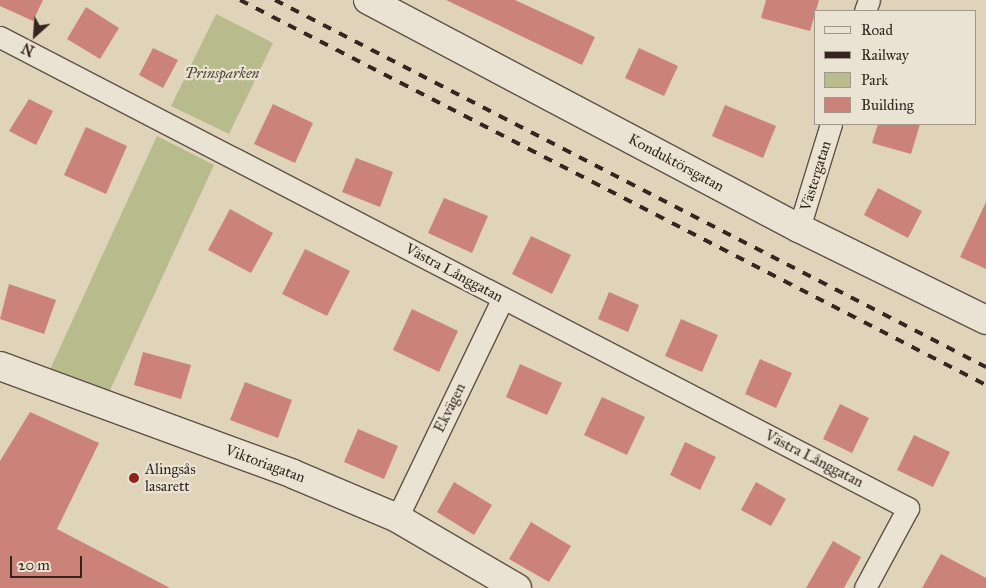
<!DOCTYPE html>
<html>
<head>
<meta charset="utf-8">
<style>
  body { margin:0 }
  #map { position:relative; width:986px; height:588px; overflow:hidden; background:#dfd3b9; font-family:"IM FELL Great Primer",serif }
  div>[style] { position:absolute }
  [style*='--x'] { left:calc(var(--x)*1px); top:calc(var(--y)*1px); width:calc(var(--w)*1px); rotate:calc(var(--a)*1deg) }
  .green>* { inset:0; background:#b8bb8b }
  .building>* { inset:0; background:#cb8379 }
  .roads { filter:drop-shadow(1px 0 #5f5146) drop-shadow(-1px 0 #5f5146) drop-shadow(0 1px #5f5146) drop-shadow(0 -1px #5f5146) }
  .minor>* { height:21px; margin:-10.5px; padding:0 10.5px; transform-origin:10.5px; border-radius:10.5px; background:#eae2d2 }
  .tertiary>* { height:28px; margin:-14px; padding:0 14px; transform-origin:14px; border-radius:14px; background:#eae2d2 }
  .rail>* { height:4px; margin-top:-2px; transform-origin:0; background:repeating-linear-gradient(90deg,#34261f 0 9px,transparent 0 18px) }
  .dots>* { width:14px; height:14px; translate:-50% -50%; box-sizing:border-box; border:2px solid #eae2d2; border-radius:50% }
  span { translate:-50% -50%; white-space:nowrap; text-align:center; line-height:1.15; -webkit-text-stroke:4.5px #eae2d2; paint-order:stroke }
  .park-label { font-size:15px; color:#554b3a; font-style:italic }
  .street-label { font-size:15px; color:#34261f }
  .poi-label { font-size:15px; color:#34261f }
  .left { translate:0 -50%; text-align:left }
  .legend { position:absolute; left:814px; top:10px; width:162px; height:115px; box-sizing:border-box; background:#eae2d2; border:1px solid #a1978a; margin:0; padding:6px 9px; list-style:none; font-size:15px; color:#34261f }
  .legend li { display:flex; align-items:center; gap:10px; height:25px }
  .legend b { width:25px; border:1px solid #a1978a }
  .north { position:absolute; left:10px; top:10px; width:50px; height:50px; -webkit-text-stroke:4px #eae2d2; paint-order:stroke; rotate:206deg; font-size:14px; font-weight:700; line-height:20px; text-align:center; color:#34261f }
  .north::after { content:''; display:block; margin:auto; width:18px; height:22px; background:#34261f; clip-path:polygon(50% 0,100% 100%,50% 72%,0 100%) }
  .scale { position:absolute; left:10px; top:556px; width:72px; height:22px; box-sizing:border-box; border:2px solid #34261f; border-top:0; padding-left:6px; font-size:15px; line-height:18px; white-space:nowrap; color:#34261f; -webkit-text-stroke:4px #eae2d2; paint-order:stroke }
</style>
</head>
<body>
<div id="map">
  <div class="green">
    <div style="clip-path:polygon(216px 14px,273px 43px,229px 134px,171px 106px)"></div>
    <div style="clip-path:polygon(157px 136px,214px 165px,106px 399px,47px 376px)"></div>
  </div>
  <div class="building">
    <div style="clip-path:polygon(0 0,43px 0,33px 21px,0 6px)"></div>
    <div style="clip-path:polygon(446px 0,515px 0,595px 37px,582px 65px)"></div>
    <div style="clip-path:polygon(766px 0,819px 0,810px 31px,761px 18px)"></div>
    <div style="clip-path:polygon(86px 7px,119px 28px,100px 59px,67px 39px)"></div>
    <div style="clip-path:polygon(153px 48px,178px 60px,163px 88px,139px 75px)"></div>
    <div style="clip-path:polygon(639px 48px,678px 66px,664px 96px,625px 78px)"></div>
    <div style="clip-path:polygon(29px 99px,53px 111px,36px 145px,9px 131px)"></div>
    <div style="clip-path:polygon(273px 104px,313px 123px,295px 163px,254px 144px)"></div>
    <div style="clip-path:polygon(725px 105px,776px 126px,763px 158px,712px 136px)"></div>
    <div style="clip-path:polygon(878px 124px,920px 124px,911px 154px,872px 143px)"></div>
    <div style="clip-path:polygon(86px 127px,127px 146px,106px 194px,64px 175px)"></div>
    <div style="clip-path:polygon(356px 158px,393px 172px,380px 207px,342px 192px)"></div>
    <div style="clip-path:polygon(878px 188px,922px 211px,908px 238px,864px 215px)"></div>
    <div style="clip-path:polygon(444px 198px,488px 216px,472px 253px,428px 233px)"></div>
    <div style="clip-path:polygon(986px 202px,986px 269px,960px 257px)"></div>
    <div style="clip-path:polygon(230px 209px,273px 233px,251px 273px,208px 250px)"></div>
    <div style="clip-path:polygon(531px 236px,571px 255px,552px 294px,512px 274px)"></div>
    <div style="clip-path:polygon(305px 249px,350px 271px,327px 316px,282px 294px)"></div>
    <div style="clip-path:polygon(9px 284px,56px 300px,44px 334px,0 319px)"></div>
    <div style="clip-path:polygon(609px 292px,639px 305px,628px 332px,598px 319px)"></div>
    <div style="clip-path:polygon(412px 309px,458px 331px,439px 372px,393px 350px)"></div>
    <div style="clip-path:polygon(681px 319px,718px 335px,702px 372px,665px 356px)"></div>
    <div style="clip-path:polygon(143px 352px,191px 365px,181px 399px,134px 385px)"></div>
    <div style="clip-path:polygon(760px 359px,792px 373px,776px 408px,745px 394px)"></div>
    <div style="clip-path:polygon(520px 364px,562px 383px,547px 415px,506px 397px)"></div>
    <div style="clip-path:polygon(245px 382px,292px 400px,278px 438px,230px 420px)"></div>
    <div style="clip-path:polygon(602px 397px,645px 417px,627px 455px,584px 435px)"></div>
    <div style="clip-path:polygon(840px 404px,869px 418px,852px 453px,823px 439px)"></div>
    <div style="clip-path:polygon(30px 412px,99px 443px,57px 529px,170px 588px,0 588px,0 461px)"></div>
    <div style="clip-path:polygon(358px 429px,398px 446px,384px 479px,344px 462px)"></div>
    <div style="clip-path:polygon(914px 435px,950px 452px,933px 487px,897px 470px)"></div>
    <div style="clip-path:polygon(685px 442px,716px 457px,700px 490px,670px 475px)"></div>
    <div style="clip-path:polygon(454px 482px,492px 505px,474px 535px,437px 512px)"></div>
    <div style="clip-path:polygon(756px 482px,786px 499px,771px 526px,741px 510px)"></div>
    <div style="clip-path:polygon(531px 522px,571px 546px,549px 582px,509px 559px)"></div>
    <div style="clip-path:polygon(833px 541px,861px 557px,844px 588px,806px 588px)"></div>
    <div style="clip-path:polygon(941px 554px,986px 578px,986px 588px,922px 588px)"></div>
  </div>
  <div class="roads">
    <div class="minor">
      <div style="--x:865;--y:11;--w:12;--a:-70"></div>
      <div style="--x:0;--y:37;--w:1023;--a:27.42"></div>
      <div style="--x:908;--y:508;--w:91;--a:118.3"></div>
      <div style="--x:799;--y:228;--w:109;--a:-72.9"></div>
      <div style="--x:397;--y:518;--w:244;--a:-64.3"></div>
    </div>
    <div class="tertiary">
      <div style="--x:368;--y:0;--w:488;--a:27.9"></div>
      <div style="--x:799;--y:228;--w:208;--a:26.2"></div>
      <div style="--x:0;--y:366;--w:312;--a:20.2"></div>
      <div style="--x:293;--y:474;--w:113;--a:22.9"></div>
      <div style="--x:397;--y:518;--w:139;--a:30.3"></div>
    </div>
  </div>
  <div class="rail">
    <div style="--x:240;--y:0;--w:839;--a:27.3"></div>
    <div style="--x:275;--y:0;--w:800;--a:27.3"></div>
  </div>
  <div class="dots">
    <div style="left:134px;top:478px;background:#8f2418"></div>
  </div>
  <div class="park-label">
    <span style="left:222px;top:74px">Prinsparken</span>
  </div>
  <div class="street-label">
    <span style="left:676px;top:163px;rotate:28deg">Konduktörsgatan</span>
    <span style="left:816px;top:176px;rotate:-73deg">Västergatan</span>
    <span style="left:454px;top:273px;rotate:28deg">Västra Långgatan</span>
    <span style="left:450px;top:408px;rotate:-64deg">Ekvägen</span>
    <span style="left:814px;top:459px;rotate:27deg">Västra Långgatan</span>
    <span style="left:265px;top:464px;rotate:20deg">Viktoriagatan</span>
  </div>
  <div class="poi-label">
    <span class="left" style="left:145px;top:478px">Alingsås<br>lasarett</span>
  </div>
  <ul class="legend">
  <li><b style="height:6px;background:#eae2d2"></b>Road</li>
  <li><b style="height:6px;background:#34261f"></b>Railway</li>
  <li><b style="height:14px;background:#b8bb8b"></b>Park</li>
  <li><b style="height:14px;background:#cb8379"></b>Building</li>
  </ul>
  <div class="north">N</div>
  <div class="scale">20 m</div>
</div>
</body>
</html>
